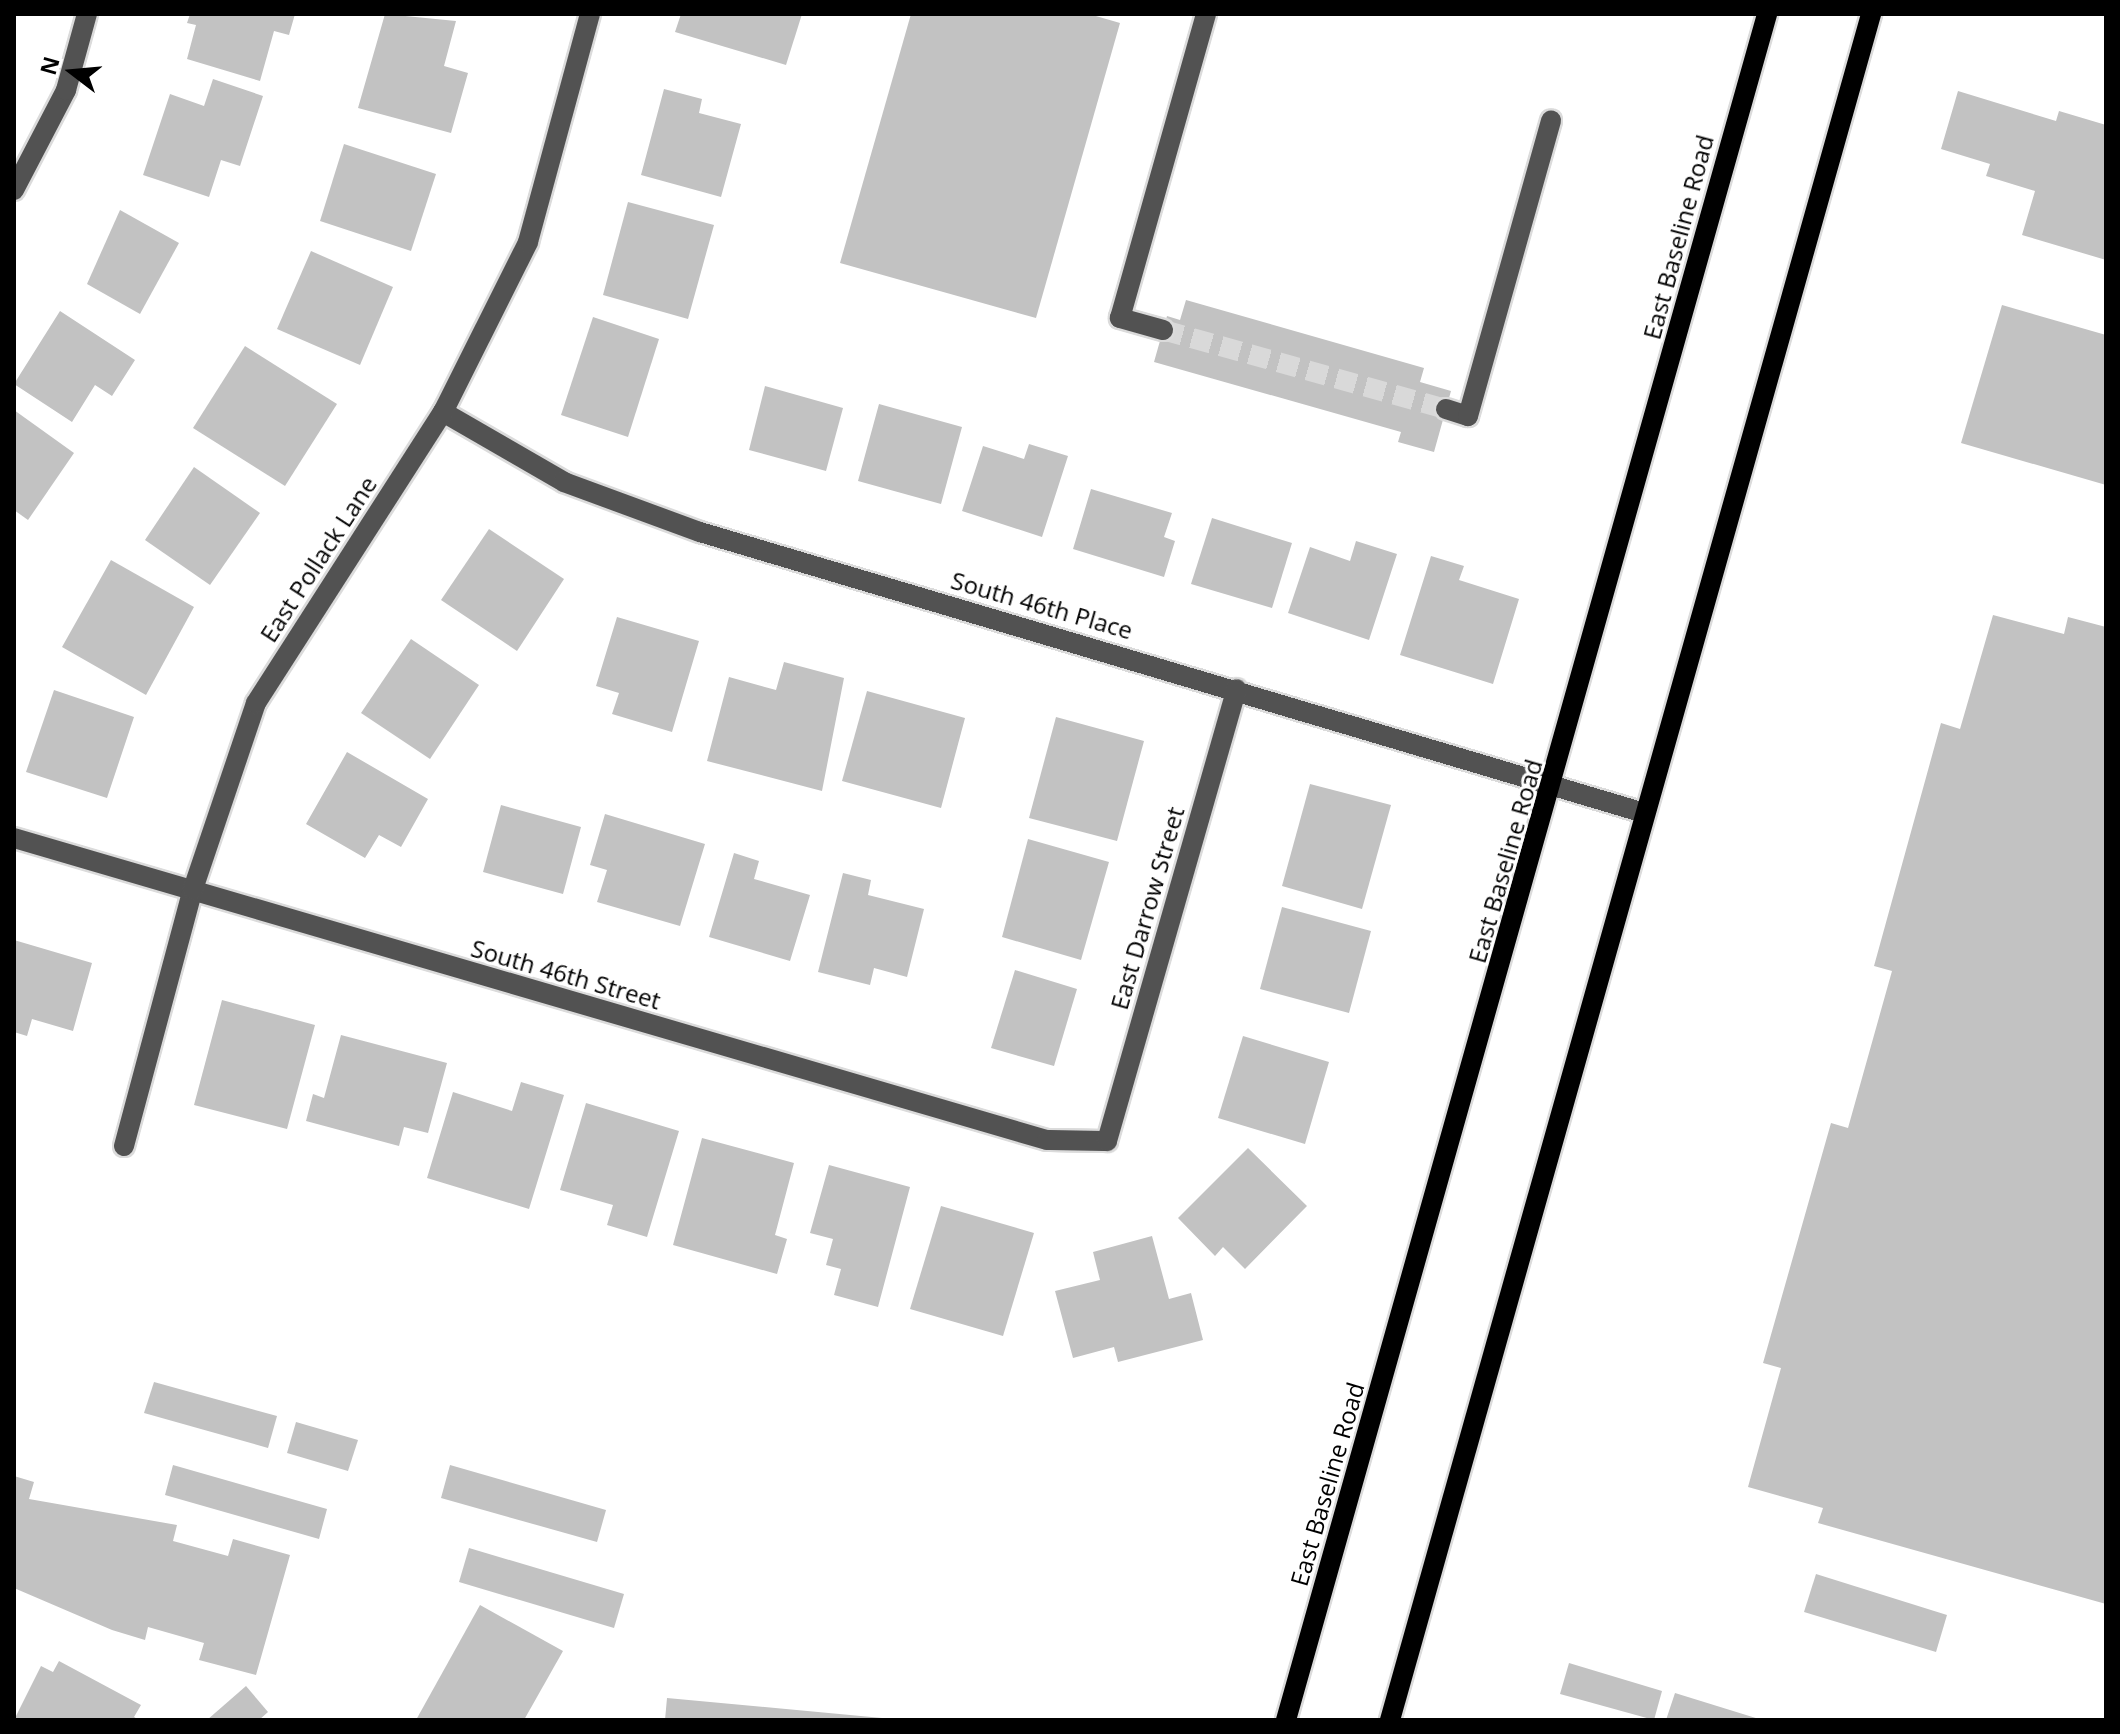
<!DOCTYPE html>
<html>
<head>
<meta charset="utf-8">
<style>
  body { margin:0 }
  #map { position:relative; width:2120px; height:1734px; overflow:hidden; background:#fff; font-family:"Open Sans",sans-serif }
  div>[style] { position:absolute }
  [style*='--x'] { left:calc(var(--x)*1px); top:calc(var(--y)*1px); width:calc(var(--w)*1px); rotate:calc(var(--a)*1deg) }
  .building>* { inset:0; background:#c2c2c2 }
  .minor-tunnel>* { height:20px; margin-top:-10px; transform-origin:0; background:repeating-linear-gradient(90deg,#d9d9d9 0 20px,transparent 0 30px) }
  .roads { filter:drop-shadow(2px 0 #dbdbdb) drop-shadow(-2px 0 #dbdbdb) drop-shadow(0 2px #dbdbdb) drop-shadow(0 -2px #dbdbdb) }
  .minor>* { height:20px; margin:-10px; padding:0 10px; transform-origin:10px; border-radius:10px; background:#525252 }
  .major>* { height:20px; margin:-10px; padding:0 10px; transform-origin:10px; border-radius:10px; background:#000 }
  span { translate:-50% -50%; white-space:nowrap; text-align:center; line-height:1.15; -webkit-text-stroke:6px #fff; paint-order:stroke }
  .street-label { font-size:24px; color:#000 }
  .frame { position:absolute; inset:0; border:16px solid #000; pointer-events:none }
  .north { position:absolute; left:32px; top:32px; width:80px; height:80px; -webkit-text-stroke:6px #fff; paint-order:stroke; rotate:286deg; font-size:22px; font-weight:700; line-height:32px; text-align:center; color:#000 }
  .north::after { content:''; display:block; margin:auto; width:28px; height:36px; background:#000; clip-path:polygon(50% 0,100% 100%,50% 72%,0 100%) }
</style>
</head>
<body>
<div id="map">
  <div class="building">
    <div style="clip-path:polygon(190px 14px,295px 14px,289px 35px,274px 31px,260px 81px,187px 59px,196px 25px,187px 23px)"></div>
    <div style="clip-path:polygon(385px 14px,456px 21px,444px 66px,468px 73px,451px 133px,358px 108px)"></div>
    <div style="clip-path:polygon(681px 14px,802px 14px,786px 65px,675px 32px)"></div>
    <div style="clip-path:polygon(911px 14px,1089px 14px,1120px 23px,1036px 318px,840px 263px)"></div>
    <div style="clip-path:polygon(213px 79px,263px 96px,240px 166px,221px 160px,209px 197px,143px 175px,170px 94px,204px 106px)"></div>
    <div style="clip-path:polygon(664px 89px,702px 99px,699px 113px,741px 124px,721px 197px,641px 175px)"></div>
    <div style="clip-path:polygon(1958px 91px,2056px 121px,2059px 111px,2106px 125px,2106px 260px,2022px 235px,2035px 191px,1986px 176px,1990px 164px,1941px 149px)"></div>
    <div style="clip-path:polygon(344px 144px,436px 174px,411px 251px,320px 221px)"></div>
    <div style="clip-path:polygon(628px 202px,714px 225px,688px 319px,603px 295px)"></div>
    <div style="clip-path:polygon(120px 210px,179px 243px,140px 314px,87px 284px)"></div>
    <div style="clip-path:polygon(311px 251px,393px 287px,360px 365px,277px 329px)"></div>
    <div style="clip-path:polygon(1186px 300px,1424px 368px,1420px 382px,1451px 391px,1434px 452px,1398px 442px,1401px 432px,1154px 362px,1167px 316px,1180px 320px)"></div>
    <div style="clip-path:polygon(2002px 305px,2106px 335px,2106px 485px,1961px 443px)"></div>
    <div style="clip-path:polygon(60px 311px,135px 360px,112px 396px,95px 385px,72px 422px,14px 384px)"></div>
    <div style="clip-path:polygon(593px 317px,659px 339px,628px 437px,561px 415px)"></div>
    <div style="clip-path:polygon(245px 346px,337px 404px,285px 486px,193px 428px)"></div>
    <div style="clip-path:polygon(765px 386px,843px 408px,826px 471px,749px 450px)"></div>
    <div style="clip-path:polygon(879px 404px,962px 427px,941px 504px,858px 481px)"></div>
    <div style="clip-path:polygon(14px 410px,74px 453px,28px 520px,14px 510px)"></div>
    <div style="clip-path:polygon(1029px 444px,1068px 456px,1042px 537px,962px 511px,983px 446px,1024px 459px)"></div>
    <div style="clip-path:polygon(194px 467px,260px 513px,210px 585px,145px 540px)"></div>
    <div style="clip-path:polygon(1091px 489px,1172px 513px,1164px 537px,1175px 541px,1164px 577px,1073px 549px)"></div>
    <div style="clip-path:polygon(1212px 518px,1292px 543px,1272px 608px,1191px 584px)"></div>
    <div style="clip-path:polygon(489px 529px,564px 579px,517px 651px,441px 600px)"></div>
    <div style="clip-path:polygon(1356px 541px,1397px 554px,1369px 640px,1288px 613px,1310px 547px,1350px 561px)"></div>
    <div style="clip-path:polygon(1431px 556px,1464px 566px,1459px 580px,1519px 599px,1493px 684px,1400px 655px)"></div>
    <div style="clip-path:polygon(111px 560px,194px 607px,146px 695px,62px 647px)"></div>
    <div style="clip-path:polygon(1993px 615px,2064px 634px,2068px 617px,2106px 627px,2106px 1604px,1818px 1523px,1823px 1508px,1748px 1487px,1781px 1368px,1763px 1363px,1831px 1123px,1848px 1128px,1892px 971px,1874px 966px,1941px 723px,1960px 729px)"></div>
    <div style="clip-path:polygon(617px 617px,699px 641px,672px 732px,612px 714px,619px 693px,596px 686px)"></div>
    <div style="clip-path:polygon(411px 639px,479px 685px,430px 759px,361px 713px)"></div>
    <div style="clip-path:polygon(784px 662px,844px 678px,822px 791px,707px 761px,729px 677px,776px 690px)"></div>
    <div style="clip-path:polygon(54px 690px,134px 717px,107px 798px,26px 772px)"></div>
    <div style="clip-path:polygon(867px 691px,965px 718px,941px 808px,842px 781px)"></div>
    <div style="clip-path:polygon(1056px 717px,1144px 741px,1117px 841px,1029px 818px)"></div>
    <div style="clip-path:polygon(347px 752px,428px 799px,401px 847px,379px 835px,365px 858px,306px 824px)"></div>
    <div style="clip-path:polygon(1310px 784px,1391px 805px,1362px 909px,1282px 886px)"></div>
    <div style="clip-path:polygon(501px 805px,581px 827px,563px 894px,483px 872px)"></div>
    <div style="clip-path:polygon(605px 814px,705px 844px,680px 926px,597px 902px,607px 870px,590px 865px)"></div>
    <div style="clip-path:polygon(1028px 839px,1109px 862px,1081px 960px,1002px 937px)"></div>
    <div style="clip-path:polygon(734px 853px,759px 861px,754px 879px,810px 895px,790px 961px,709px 937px)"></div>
    <div style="clip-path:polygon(843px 873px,871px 880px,868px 895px,924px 909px,907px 977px,874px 968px,870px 985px,818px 972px)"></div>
    <div style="clip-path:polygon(1282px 907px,1371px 931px,1349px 1013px,1260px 989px)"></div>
    <div style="clip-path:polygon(14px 940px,92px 963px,73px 1031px,32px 1019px,27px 1036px,14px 1032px)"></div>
    <div style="clip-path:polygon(1015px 970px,1077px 989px,1054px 1066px,991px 1048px)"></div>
    <div style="clip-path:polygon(222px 1000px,315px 1025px,287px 1129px,194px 1105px)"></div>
    <div style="clip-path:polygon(341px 1035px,447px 1063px,428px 1133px,404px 1127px,399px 1146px,306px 1121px,313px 1094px,324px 1098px)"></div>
    <div style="clip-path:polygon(1243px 1036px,1329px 1062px,1305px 1144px,1218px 1118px)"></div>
    <div style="clip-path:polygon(521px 1082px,564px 1095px,529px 1209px,427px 1178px,453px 1092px,512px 1111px)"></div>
    <div style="clip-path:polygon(586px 1103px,679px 1131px,647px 1237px,607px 1225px,613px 1205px,560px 1190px)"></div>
    <div style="clip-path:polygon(702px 1138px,794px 1163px,775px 1235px,787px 1239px,777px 1274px,673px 1245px)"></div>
    <div style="clip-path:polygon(1248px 1148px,1307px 1206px,1245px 1269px,1223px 1247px,1215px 1256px,1178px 1218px)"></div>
    <div style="clip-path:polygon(829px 1165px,910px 1187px,878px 1307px,834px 1295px,841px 1269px,826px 1265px,833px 1239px,810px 1233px)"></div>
    <div style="clip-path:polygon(941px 1206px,1034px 1233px,1003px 1336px,910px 1309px)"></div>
    <div style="clip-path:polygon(1152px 1236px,1169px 1299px,1191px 1293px,1203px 1340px,1118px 1362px,1114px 1347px,1073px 1358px,1055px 1291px,1100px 1280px,1093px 1252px)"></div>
    <div style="clip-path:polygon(154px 1382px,277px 1416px,268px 1448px,144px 1413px)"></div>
    <div style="clip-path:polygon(296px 1422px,358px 1440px,348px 1471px,287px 1453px)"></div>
    <div style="clip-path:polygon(173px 1465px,327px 1509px,319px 1539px,165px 1495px)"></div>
    <div style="clip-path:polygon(450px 1465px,606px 1510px,597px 1542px,441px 1498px)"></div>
    <div style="clip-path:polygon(14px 1476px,34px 1482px,29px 1499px,177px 1525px,173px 1541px,228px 1556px,233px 1539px,290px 1555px,256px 1675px,199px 1660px,204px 1643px,148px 1627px,145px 1640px,112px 1630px,14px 1588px)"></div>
    <div style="clip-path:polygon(469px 1548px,624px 1594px,614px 1628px,459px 1582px)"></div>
    <div style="clip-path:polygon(1816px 1574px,1947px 1615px,1936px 1652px,1804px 1612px)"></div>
    <div style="clip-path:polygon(480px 1605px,563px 1651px,524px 1720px,416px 1720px)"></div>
    <div style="clip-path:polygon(59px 1661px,141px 1705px,134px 1717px,139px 1720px,14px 1720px,41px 1666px,53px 1672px)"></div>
    <div style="clip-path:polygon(1569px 1663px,1662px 1691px,1654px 1720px,1560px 1694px)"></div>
    <div style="clip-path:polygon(246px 1686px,268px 1712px,259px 1720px,207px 1720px)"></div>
    <div style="clip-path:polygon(1675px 1693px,1759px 1719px,1759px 1720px,1666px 1720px)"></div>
    <div style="clip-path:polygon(667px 1698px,882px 1718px,882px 1720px,665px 1720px)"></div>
  </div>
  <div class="minor-tunnel">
    <div style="--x:1163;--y:330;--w:294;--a:15.6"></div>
  </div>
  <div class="roads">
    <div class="minor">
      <div style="--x:14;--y:190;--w:113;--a:-62.5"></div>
      <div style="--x:66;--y:90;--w:79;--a:-74.6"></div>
      <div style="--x:1163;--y:330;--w:45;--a:-164.4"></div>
      <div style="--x:1120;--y:318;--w:316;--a:-74.2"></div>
      <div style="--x:1446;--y:409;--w:23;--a:18"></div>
      <div style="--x:1468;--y:416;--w:307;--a:-74.3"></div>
      <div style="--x:443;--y:412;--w:140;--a:30"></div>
      <div style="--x:564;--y:482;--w:145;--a:20.2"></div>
      <div style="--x:700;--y:532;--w:982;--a:16.57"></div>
      <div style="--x:14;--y:838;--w:1076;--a:16.3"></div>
      <div style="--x:1047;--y:1140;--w:60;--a:1"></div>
      <div style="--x:1107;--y:1141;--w:470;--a:-74"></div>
      <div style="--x:124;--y:1146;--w:266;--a:-75"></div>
      <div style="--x:193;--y:889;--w:196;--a:-71.3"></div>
      <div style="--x:256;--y:703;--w:346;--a:-57.3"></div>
      <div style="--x:443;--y:412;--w:190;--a:-63.4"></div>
      <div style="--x:528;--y:242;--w:236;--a:-74.8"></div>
    </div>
    <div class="major">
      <div style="--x:1286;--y:1720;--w:1773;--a:-74.25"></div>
      <div style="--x:1390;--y:1720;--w:1773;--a:-74.25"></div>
    </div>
  </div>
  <div class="street-label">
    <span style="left:1678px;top:237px;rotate:-75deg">East Baseline Road</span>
    <span style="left:318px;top:559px;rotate:-57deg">East Pollack Lane</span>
    <span style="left:1042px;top:605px;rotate:16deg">South 46th Place</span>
    <span style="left:1505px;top:861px;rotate:-74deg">East Baseline Road</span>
    <span style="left:1147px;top:908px;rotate:-74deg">East Darrow Street</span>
    <span style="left:566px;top:974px;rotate:16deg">South 46th Street</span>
    <span style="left:1327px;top:1484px;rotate:-74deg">East Baseline Road</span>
  </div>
  <div class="frame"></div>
  <div class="north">N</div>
</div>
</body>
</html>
